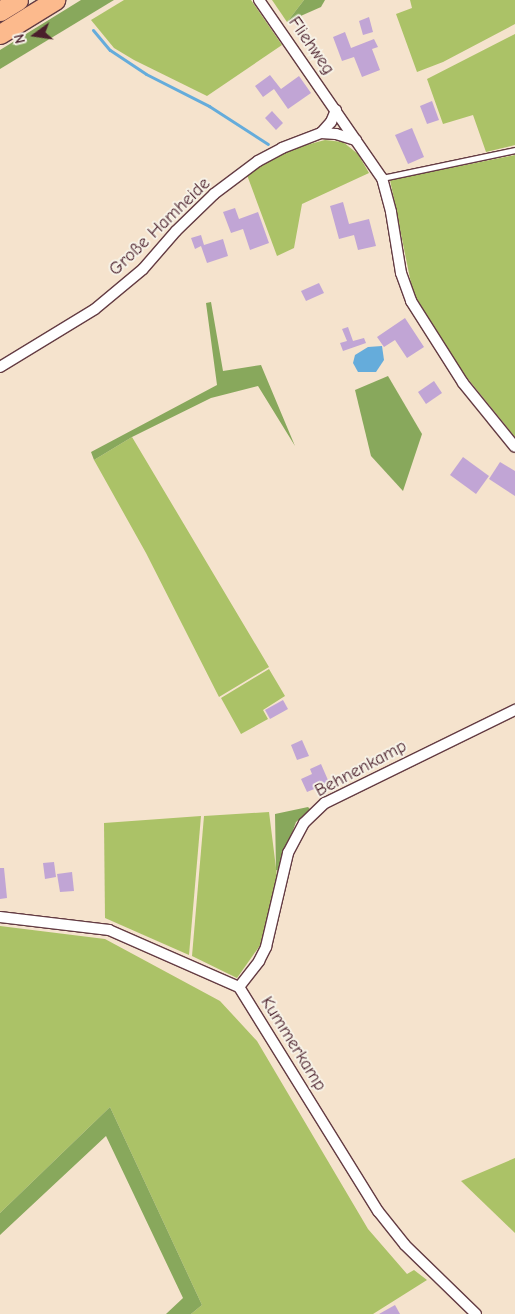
<!DOCTYPE html>
<html>
<head>
<meta charset="utf-8">
<style>
  body { margin:0 }
  #map { position:relative; width:515px; height:1314px; overflow:hidden; background:#f5e3cd; font-family:"Comic Neue",sans-serif }
  div>[style] { position:absolute }
  [style*='--x'] { left:calc(var(--x)*1px); top:calc(var(--y)*1px); width:calc(var(--w)*1px); rotate:calc(var(--a)*1deg) }
  .green>* { inset:0; background:#abc267 }
  .forest>* { inset:0; background:#88a85c }
  .water>* { inset:0; background:#65acdb }
  .stream>* { height:3px; margin:-1.5px; padding:0 1.5px; transform-origin:1.5px; border-radius:1.5px; background:#65acdb }
  .building>* { inset:0; background:#c1a5d5 }
  .roads { filter:drop-shadow(1px 0 #643c43) drop-shadow(-1px 0 #643c43) drop-shadow(0 1px #643c43) drop-shadow(0 -1px #643c43) }
  .service>* { height:5px; margin:-2.5px; padding:0 2.5px; transform-origin:2.5px; border-radius:2.5px; background:#fff }
  .minor>* { height:10px; margin:-5px; padding:0 5px; transform-origin:5px; border-radius:5px; background:#fff }
  .motorway>* { height:19px; margin:-9.5px; padding:0 9.5px; transform-origin:9.5px; border-radius:9.5px; background:#fcba8d }
  span { translate:-50% -50%; white-space:nowrap; text-align:center; line-height:1.15; -webkit-text-stroke:4px #f7f3e8; paint-order:stroke }
  .street-label { font-size:18px; color:#4a1f2b }
  .north { position:absolute; left:10px; top:10px; width:50px; height:50px; -webkit-text-stroke:4px #f7f3e8; paint-order:stroke; rotate:256deg; font-size:14px; font-weight:700; line-height:20px; text-align:center; color:#4a1f2b }
  .north::after { content:''; display:block; margin:auto; width:18px; height:22px; background:#4a1f2b; clip-path:polygon(50% 0,100% 100%,50% 72%,0 100%) }
</style>
</head>
<body>
<div id="map">
  <div class="green">
    <div style="clip-path:polygon(124px 0,251px 0,282px 45px,207px 96px,134px 60px,114px 48px,91px 20px)"></div>
    <div style="clip-path:polygon(272px 0,304px 0,287px 22px)"></div>
    <div style="clip-path:polygon(410px 0,515px 0,515px 24px,443px 62px,417px 72px,396px 14px,412px 8px)"></div>
    <div style="clip-path:polygon(515px 34px,515px 145px,486px 152px,473px 115px,443px 124px,427px 79px)"></div>
    <div style="clip-path:polygon(325px 140px,343px 142px,358px 154px,369px 173px,302px 204px,294px 248px,277px 256px,247px 175px,280px 152px)"></div>
    <div style="clip-path:polygon(515px 155px,515px 437px,464px 374px,413px 293px,390px 180px)"></div>
    <div style="clip-path:polygon(132px 437px,269px 667px,219px 697px,146px 553px,94px 460px)"></div>
    <div style="clip-path:polygon(269px 669px,285px 696px,263px 710px,268px 719px,241px 734px,221px 698px)"></div>
    <div style="clip-path:polygon(269px 812px,277px 876px,261px 944px,237px 978px,192px 956px,204px 816px)"></div>
    <div style="clip-path:polygon(201px 816px,189px 955px,105px 918px,104px 823px)"></div>
    <div style="clip-path:polygon(0 926px,105px 939px,220px 1001px,257px 1041px,368px 1229px,407px 1274px,414px 1270px,427px 1280px,373px 1314px,191px 1314px,202px 1305px,110px 1107px,0 1213px)"></div>
    <div style="clip-path:polygon(515px 1158px,515px 1233px,461px 1181px)"></div>
  </div>
  <div class="forest">
    <div style="clip-path:polygon(81px 0,114px 0,0 69px,0 50px)"></div>
    <div style="clip-path:polygon(304px 0,325px 0,321px 7px,287px 22px)"></div>
    <div style="clip-path:polygon(211px 302px,223px 371px,261px 365px,295px 446px,258px 386px,211px 398px,132px 437px,94px 460px,91px 452px,217px 385px,206px 303px)"></div>
    <div style="clip-path:polygon(388px 376px,422px 434px,403px 491px,371px 456px,355px 390px)"></div>
    <div style="clip-path:polygon(308px 807px,311px 810px,296px 822px,286px 850px,281px 872px,276px 870px,275px 814px)"></div>
    <div style="clip-path:polygon(110px 1107px,202px 1305px,191px 1314px,166px 1314px,183px 1298px,106px 1136px,0 1235px,0 1213px)"></div>
  </div>
  <div class="water">
    <div style="clip-path:polygon(382px 346px,384px 360px,376px 372px,358px 372px,353px 363px,355px 355px,368px 347px)"></div>
  </div>
  <div class="stream">
    <div style="--x:93;--y:30;--w:26;--a:50"></div>
    <div style="--x:110;--y:50;--w:43;--a:33.7"></div>
    <div style="--x:146;--y:74;--w:71;--a:26.9"></div>
    <div style="--x:209;--y:106;--w:70;--a:32.8"></div>
  </div>
  <div class="building">
    <div style="clip-path:polygon(369px 17px,373px 32px,363px 35px,359px 21px)"></div>
    <div style="clip-path:polygon(345px 32px,351px 48px,374px 39px,378px 47px,372px 49px,380px 70px,362px 77px,354px 57px,342px 61px,333px 37px)"></div>
    <div style="clip-path:polygon(270px 75px,281px 89px,299px 76px,311px 93px,288px 109px,274px 89px,263px 97px,255px 86px)"></div>
    <div style="clip-path:polygon(432px 101px,439px 120px,427px 124px,420px 106px)"></div>
    <div style="clip-path:polygon(272px 111px,283px 123px,276px 130px,265px 118px)"></div>
    <div style="clip-path:polygon(412px 128px,424px 157px,408px 164px,395px 135px)"></div>
    <div style="clip-path:polygon(343px 202px,349px 224px,369px 219px,376px 246px,358px 250px,354px 235px,339px 239px,330px 206px)"></div>
    <div style="clip-path:polygon(235px 208px,239px 219px,258px 212px,269px 243px,250px 250px,243px 229px,231px 233px,223px 212px)"></div>
    <div style="clip-path:polygon(201px 235px,204px 245px,223px 239px,228px 256px,207px 263px,201px 246px,195px 249px,191px 238px)"></div>
    <div style="clip-path:polygon(319px 283px,324px 293px,306px 301px,301px 291px)"></div>
    <div style="clip-path:polygon(405px 318px,424px 347px,407px 358px,395px 340px,384px 347px,377px 337px)"></div>
    <div style="clip-path:polygon(348px 327px,353px 341px,364px 338px,366px 343px,343px 351px,340px 343px,347px 341px,342px 329px)"></div>
    <div style="clip-path:polygon(434px 381px,442px 393px,426px 404px,418px 392px)"></div>
    <div style="clip-path:polygon(463px 457px,489px 476px,476px 494px,450px 475px)"></div>
    <div style="clip-path:polygon(500px 462px,515px 471px,515px 496px,489px 479px)"></div>
    <div style="clip-path:polygon(283px 700px,288px 709px,270px 719px,265px 710px)"></div>
    <div style="clip-path:polygon(302px 740px,309px 756px,297px 760px,291px 745px)"></div>
    <div style="clip-path:polygon(321px 764px,331px 787px,321px 792px,319px 787px,307px 792px,301px 779px,312px 774px,310px 769px)"></div>
    <div style="clip-path:polygon(54px 862px,56px 877px,45px 879px,43px 863px)"></div>
    <div style="clip-path:polygon(0 868px,4px 868px,7px 898px,0 899px)"></div>
    <div style="clip-path:polygon(72px 872px,74px 891px,60px 892px,57px 874px)"></div>
    <div style="clip-path:polygon(395px 1305px,400px 1314px,379px 1314px)"></div>
  </div>
  <div class="roads">
    <div class="service">
      <div style="--x:382;--y:178;--w:136;--a:-11.9"></div>
    </div>
    <div class="minor">
      <div style="--x:259;--y:0;--w:216;--a:55.4"></div>
      <div style="--x:382;--y:178;--w:35;--a:75"></div>
      <div style="--x:391;--y:212;--w:62;--a:80.7"></div>
      <div style="--x:401;--y:273;--w:30;--a:70"></div>
      <div style="--x:411;--y:301;--w:97;--a:57.6"></div>
      <div style="--x:463;--y:383;--w:82;--a:50.9"></div>
      <div style="--x:321;--y:133;--w:15;--a:4"></div>
      <div style="--x:336;--y:134;--w:21;--a:17"></div>
      <div style="--x:0;--y:367;--w:111;--a:-31.4"></div>
      <div style="--x:95;--y:309;--w:62;--a:-39.8"></div>
      <div style="--x:143;--y:269;--w:50;--a:-49"></div>
      <div style="--x:176;--y:231;--w:53;--a:-44.2"></div>
      <div style="--x:214;--y:194;--w:55;--a:-36.9"></div>
      <div style="--x:258;--y:161;--w:27;--a:-28"></div>
      <div style="--x:282;--y:148;--w:42;--a:-21"></div>
      <div style="--x:321;--y:133;--w:15;--a:-48"></div>
      <div style="--x:331;--y:122;--w:13;--a:-67"></div>
      <div style="--x:0;--y:917;--w:110;--a:6.8"></div>
      <div style="--x:109;--y:930;--w:142;--a:23.7"></div>
      <div style="--x:239;--y:987;--w:264;--a:58.2"></div>
      <div style="--x:378;--y:1211;--w:43;--a:51.5"></div>
      <div style="--x:405;--y:1245;--w:99;--a:44.2"></div>
      <div style="--x:239;--y:987;--w:33;--a:-52"></div>
      <div style="--x:259;--y:961;--w:16;--a:-63"></div>
      <div style="--x:266;--y:947;--w:97;--a:-76.8"></div>
      <div style="--x:288;--y:853;--w:34;--a:-62"></div>
      <div style="--x:304;--y:823;--w:29;--a:-44"></div>
      <div style="--x:325;--y:803;--w:212;--a:-26.1"></div>
    </div>
    <div class="motorway">
      <div style="--x:0;--y:11;--w:21;--a:-31"></div>
      <div style="--x:0;--y:34;--w:65;--a:-31.7"></div>
    </div>
  </div>
  <div class="street-label">
    <span style="left:311px;top:46px;rotate:55deg">Fliehweg</span>
    <span style="left:160px;top:227px;rotate:-44deg">Große Hamheide</span>
    <span style="left:361px;top:769px;rotate:-28deg">Behnenkamp</span>
    <span style="left:293px;top:1044px;rotate:58deg">Kummerkamp</span>
  </div>
  <div class="north">N</div>
</div>
</body>
</html>
